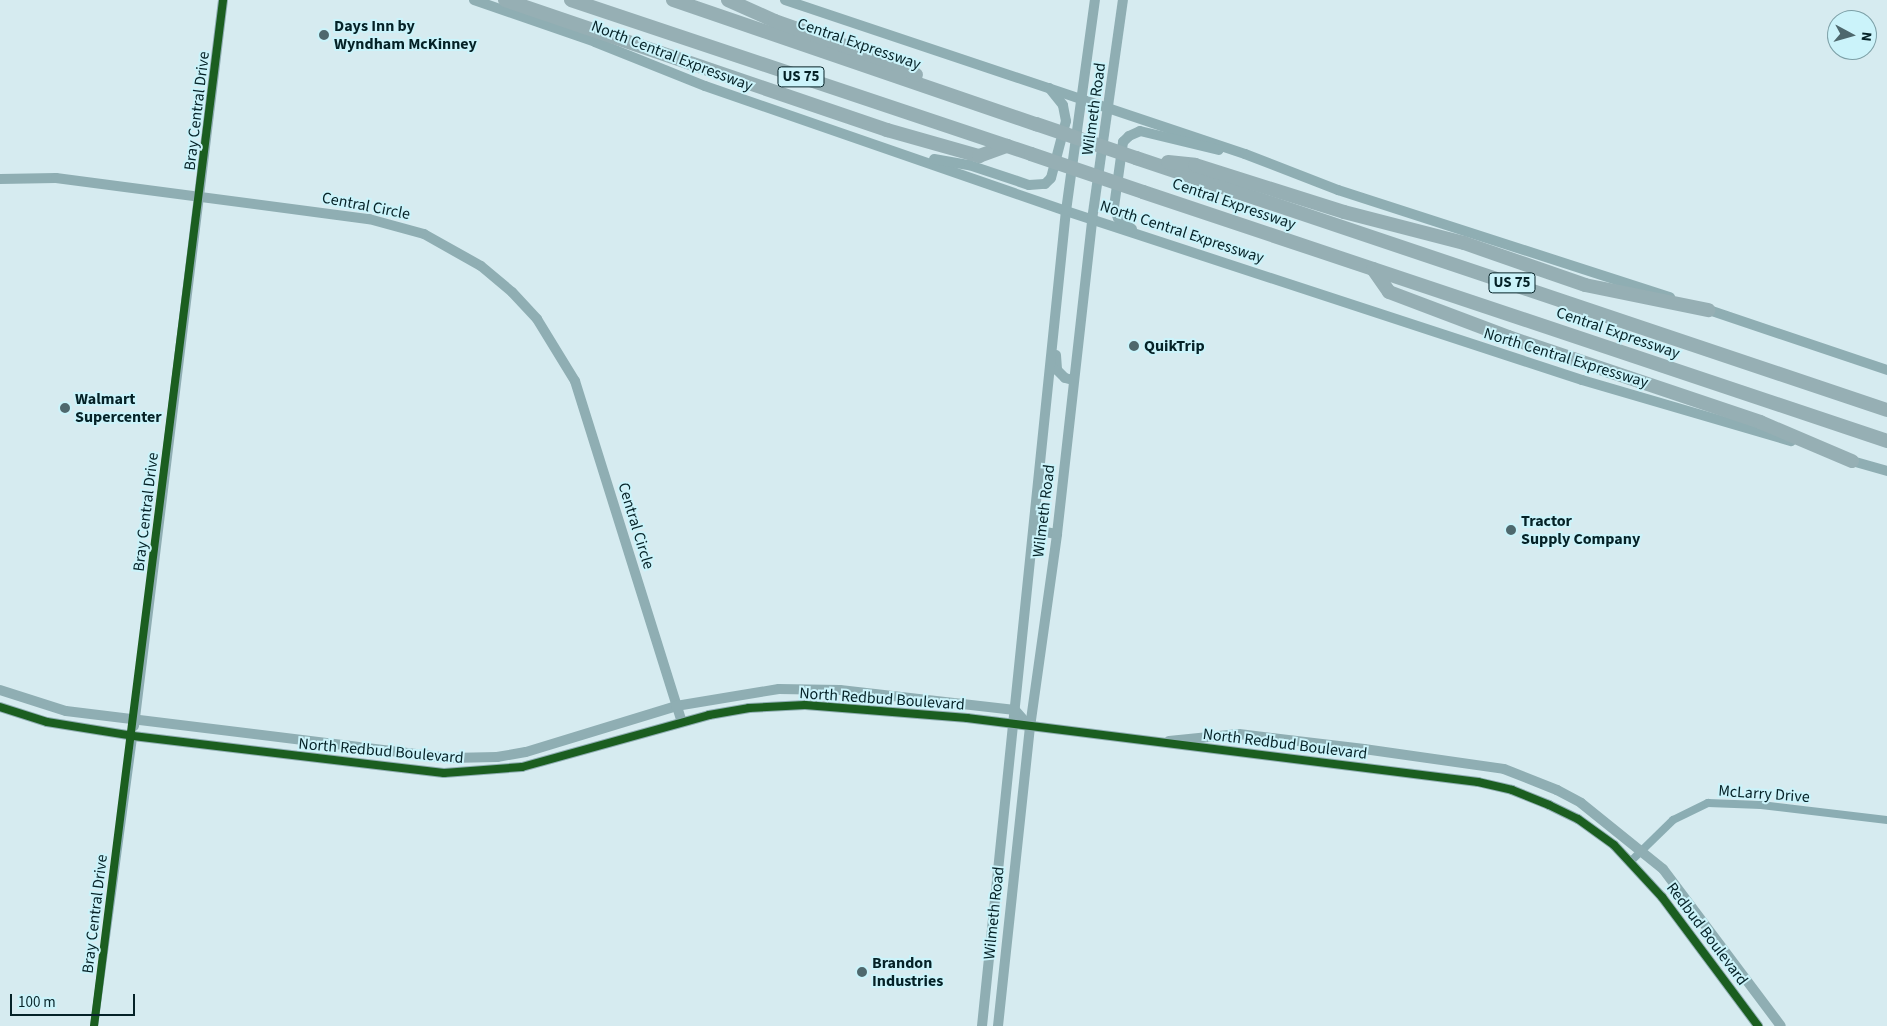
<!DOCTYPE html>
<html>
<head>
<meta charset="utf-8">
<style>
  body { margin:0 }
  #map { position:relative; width:1887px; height:1026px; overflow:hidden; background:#d6ebf0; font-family:"Source Sans 3",sans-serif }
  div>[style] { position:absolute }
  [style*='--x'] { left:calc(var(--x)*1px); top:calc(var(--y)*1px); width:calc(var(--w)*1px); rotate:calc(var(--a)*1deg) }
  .street>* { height:8px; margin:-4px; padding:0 4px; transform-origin:4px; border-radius:4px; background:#8badb3 }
  .secondary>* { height:10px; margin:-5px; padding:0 5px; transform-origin:5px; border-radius:5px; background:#8faeb3 }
  .highway>* { height:14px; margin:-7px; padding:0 7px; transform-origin:7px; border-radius:7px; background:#96afb4 }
  .highway-bridge>* { height:14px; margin:-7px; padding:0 7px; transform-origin:7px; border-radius:7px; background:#96afb4 }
  .cycleway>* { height:8px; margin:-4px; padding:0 4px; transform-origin:4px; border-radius:4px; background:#1b5e20 }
  .dots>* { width:14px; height:14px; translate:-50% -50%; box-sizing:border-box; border:2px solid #cbf3fa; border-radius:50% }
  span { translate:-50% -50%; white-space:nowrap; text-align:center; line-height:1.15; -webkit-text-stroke:4px #cbf3fa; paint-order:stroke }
  .shield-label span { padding:1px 4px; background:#cbf3fa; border:1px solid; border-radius:4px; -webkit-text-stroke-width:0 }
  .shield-label { font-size:15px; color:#052227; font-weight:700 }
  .poi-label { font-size:16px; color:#052227; font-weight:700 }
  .left { translate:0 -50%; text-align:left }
  .street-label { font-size:16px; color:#052227 }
  .north { position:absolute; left:1827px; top:10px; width:50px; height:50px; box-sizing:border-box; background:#cbf3fa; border:1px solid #7c9fa6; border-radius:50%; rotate:96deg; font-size:14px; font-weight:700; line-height:20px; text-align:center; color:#052227 }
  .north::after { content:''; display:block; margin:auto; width:18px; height:22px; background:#4e686d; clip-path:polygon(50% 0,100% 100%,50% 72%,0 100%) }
  .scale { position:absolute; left:10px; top:994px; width:125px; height:22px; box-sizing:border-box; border:2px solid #052227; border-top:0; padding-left:6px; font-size:15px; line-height:18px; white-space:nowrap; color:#052227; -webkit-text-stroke:4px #cbf3fa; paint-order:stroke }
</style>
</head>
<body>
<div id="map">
  <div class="street">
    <div style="--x:1630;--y:862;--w:60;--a:-44.3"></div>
    <div style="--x:1673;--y:820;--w:39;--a:-26"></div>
    <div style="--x:1708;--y:803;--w:53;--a:2.2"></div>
    <div style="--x:1761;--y:805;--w:127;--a:6.8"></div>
    <div style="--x:94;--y:1026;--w:293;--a:-82.3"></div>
  </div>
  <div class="secondary">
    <div style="--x:474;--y:0;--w:128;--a:19.1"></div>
    <div style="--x:595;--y:42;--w:118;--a:21.8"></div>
    <div style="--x:705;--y:86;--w:382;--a:19.1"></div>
    <div style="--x:1066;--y:211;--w:543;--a:18.13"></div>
    <div style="--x:1582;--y:380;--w:218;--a:16.3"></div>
    <div style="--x:785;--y:0;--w:485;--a:18.5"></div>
    <div style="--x:1245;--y:154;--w:100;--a:21.2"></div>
    <div style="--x:1338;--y:190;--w:349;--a:17.9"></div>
    <div style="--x:934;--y:159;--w:36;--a:10"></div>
    <div style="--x:969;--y:165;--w:63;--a:18.4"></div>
    <div style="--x:1029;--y:185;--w:16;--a:-4"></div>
    <div style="--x:1045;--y:184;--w:8;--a:-45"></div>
    <div style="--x:1051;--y:178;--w:59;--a:-75.3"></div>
    <div style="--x:1066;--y:121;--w:16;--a:-101"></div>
    <div style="--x:1063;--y:105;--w:22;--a:-129"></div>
    <div style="--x:0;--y:179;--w:56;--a:-1"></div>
    <div style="--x:56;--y:178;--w:316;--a:7.5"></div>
    <div style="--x:369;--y:219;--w:57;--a:15.3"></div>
    <div style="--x:424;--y:234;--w:65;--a:29.3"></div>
    <div style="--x:481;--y:266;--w:40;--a:40"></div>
    <div style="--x:512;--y:292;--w:37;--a:47"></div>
    <div style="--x:537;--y:319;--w:73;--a:58.5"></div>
    <div style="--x:575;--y:381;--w:357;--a:72.6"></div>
    <div style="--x:1132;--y:229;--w:18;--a:-142"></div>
    <div style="--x:1118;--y:218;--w:12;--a:-110"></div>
    <div style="--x:1114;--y:207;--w:66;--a:-82.1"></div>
    <div style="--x:1123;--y:142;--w:8;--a:-45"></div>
    <div style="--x:1129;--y:136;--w:12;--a:-24"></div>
    <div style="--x:1140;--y:131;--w:81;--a:13.5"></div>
    <div style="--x:1703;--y:308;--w:194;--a:18.6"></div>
    <div style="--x:1056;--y:355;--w:15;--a:86"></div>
    <div style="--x:1057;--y:370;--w:11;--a:45"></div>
    <div style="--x:1065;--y:378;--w:9;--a:13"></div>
    <div style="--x:1845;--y:459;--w:44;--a:15.9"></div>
    <div style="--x:1034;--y:530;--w:23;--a:10"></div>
    <div style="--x:0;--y:690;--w:69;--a:17.7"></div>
    <div style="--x:66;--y:711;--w:387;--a:7"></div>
    <div style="--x:450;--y:758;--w:47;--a:-1.2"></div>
    <div style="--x:497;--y:757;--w:29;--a:-10"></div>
    <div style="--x:526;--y:752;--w:157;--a:-17"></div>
    <div style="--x:676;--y:706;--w:104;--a:-9.4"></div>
    <div style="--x:779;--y:689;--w:61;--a:0.9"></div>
    <div style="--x:840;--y:690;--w:176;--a:6.5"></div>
    <div style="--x:1015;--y:710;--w:23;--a:49"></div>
    <div style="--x:0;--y:707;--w:49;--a:17.7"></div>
    <div style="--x:47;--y:722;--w:87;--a:9.2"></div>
    <div style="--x:133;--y:736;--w:313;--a:6.8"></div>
    <div style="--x:444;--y:773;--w:78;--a:-4.4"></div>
    <div style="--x:522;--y:767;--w:194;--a:-15.5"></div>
    <div style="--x:709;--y:715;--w:41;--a:-9.9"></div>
    <div style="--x:749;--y:708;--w:56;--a:-3.1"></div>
    <div style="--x:805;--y:705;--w:163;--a:4.6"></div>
    <div style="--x:967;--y:718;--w:515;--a:7.14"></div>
    <div style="--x:1478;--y:782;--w:35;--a:13"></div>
    <div style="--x:1512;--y:790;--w:40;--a:22"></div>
    <div style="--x:1549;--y:805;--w:32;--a:26"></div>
    <div style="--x:1578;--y:819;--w:44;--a:35.8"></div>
    <div style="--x:1614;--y:845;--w:71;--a:47.3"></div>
    <div style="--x:1662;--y:897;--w:161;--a:53.3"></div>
    <div style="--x:134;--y:726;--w:731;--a:-83.01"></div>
    <div style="--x:1169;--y:741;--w:70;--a:-5.7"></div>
    <div style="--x:1239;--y:734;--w:126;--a:6.8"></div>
    <div style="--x:1364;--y:749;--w:141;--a:8.1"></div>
    <div style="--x:1504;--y:769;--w:57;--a:21.6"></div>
    <div style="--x:1557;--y:790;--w:27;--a:28"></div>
    <div style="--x:1581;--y:803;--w:105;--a:38.8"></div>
    <div style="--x:1663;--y:869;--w:196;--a:53.1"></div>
    <div style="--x:982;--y:1026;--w:819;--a:-84.12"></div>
    <div style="--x:1066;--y:211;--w:213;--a:-82.2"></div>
    <div style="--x:998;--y:1026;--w:301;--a:-83.9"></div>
    <div style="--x:1030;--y:727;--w:195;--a:-82"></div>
    <div style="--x:1057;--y:534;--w:316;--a:-83.6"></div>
    <div style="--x:1092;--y:220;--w:222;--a:-82"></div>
  </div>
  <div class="highway">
    <div style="--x:505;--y:0;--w:404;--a:18.8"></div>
    <div style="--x:887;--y:130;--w:96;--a:15.8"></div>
    <div style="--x:979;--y:156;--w:30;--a:-20"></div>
    <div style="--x:571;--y:0;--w:485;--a:18.5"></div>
    <div style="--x:673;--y:0;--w:384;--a:18.9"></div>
    <div style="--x:728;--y:0;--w:51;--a:24.1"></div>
    <div style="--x:775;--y:21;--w:123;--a:19.5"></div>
    <div style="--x:891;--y:62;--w:28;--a:27"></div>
    <div style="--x:1136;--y:158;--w:792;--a:18.55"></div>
    <div style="--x:1168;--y:162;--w:27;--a:6"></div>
    <div style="--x:1195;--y:165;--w:156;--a:17.5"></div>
    <div style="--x:1344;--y:212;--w:124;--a:14.5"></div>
    <div style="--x:1464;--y:243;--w:128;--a:19.1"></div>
    <div style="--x:1585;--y:285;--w:126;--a:11.5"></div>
    <div style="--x:1143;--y:192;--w:785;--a:18.5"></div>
    <div style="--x:1373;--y:269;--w:28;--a:55"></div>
    <div style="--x:1389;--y:292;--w:127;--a:20.7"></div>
    <div style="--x:1508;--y:337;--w:266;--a:18.6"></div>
    <div style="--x:1760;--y:422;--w:100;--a:23"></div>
  </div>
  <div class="highway-bridge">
    <div style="--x:1036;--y:124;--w:106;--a:18.8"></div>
    <div style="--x:1031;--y:154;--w:118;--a:18.7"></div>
  </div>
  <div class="cycleway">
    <div style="--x:0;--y:707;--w:49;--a:17.7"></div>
    <div style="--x:47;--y:722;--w:87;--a:9.2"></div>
    <div style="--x:133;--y:736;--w:313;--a:6.8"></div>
    <div style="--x:444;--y:773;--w:78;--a:-4.4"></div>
    <div style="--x:522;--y:767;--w:194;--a:-15.5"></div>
    <div style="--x:709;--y:715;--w:41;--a:-9.9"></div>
    <div style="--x:749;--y:708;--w:56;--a:-3.1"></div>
    <div style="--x:805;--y:705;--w:163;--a:4.6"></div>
    <div style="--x:967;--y:718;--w:515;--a:7.14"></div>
    <div style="--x:1478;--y:782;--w:35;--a:13"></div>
    <div style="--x:1512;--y:790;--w:40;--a:22"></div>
    <div style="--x:1549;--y:805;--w:32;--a:26"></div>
    <div style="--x:1578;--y:819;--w:44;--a:35.8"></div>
    <div style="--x:1614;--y:845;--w:71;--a:47.3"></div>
    <div style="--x:1662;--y:897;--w:161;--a:53.3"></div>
    <div style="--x:94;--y:1026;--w:1034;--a:-82.83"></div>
  </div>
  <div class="dots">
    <div style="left:324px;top:35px;background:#4e686d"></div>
    <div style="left:1134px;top:346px;background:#4e686d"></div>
    <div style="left:65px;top:408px;background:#4e686d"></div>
    <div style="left:1511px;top:530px;background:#4e686d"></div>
    <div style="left:862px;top:972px;background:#4e686d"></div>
  </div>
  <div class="shield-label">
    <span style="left:801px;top:77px">US 75</span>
    <span style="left:1512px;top:283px">US 75</span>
  </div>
  <div class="poi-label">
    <span class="left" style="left:334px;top:35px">Days Inn by<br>Wyndham McKinney</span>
    <span class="left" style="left:1144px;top:346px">QuikTrip</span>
    <span class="left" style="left:75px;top:408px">Walmart<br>Supercenter</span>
    <span class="left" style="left:1521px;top:530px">Tractor<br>Supply Company</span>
    <span class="left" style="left:872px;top:972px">Brandon<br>Industries</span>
  </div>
  <div class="street-label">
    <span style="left:859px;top:44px;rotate:19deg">Central Expressway</span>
    <span style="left:672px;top:56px;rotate:21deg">North Central Expressway</span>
    <span style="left:1094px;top:109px;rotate:-82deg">Wilmeth Road</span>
    <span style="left:197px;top:111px;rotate:-83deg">Bray Central Drive</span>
    <span style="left:1234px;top:204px;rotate:19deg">Central Expressway</span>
    <span style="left:366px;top:206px;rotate:11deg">Central Circle</span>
    <span style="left:1182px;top:232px;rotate:18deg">North Central Expressway</span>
    <span style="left:1618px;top:333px;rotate:19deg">Central Expressway</span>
    <span style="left:1566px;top:358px;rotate:17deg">North Central Expressway</span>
    <span style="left:1044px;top:511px;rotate:-83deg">Wilmeth Road</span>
    <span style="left:146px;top:512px;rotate:-83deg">Bray Central Drive</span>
    <span style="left:636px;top:526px;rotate:73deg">Central Circle</span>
    <span style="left:882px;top:699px;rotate:4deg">North Redbud Boulevard</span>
    <span style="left:1285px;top:744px;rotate:7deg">North Redbud Boulevard</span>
    <span style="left:381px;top:751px;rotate:5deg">North Redbud Boulevard</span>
    <span style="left:1764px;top:794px;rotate:4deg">McLarry Drive</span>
    <span style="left:994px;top:913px;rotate:-84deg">Wilmeth Road</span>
    <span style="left:95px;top:914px;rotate:-83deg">Bray Central Drive</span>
    <span style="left:1707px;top:934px;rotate:53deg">Redbud Boulevard</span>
  </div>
  <div class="north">N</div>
  <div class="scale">100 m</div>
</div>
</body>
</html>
